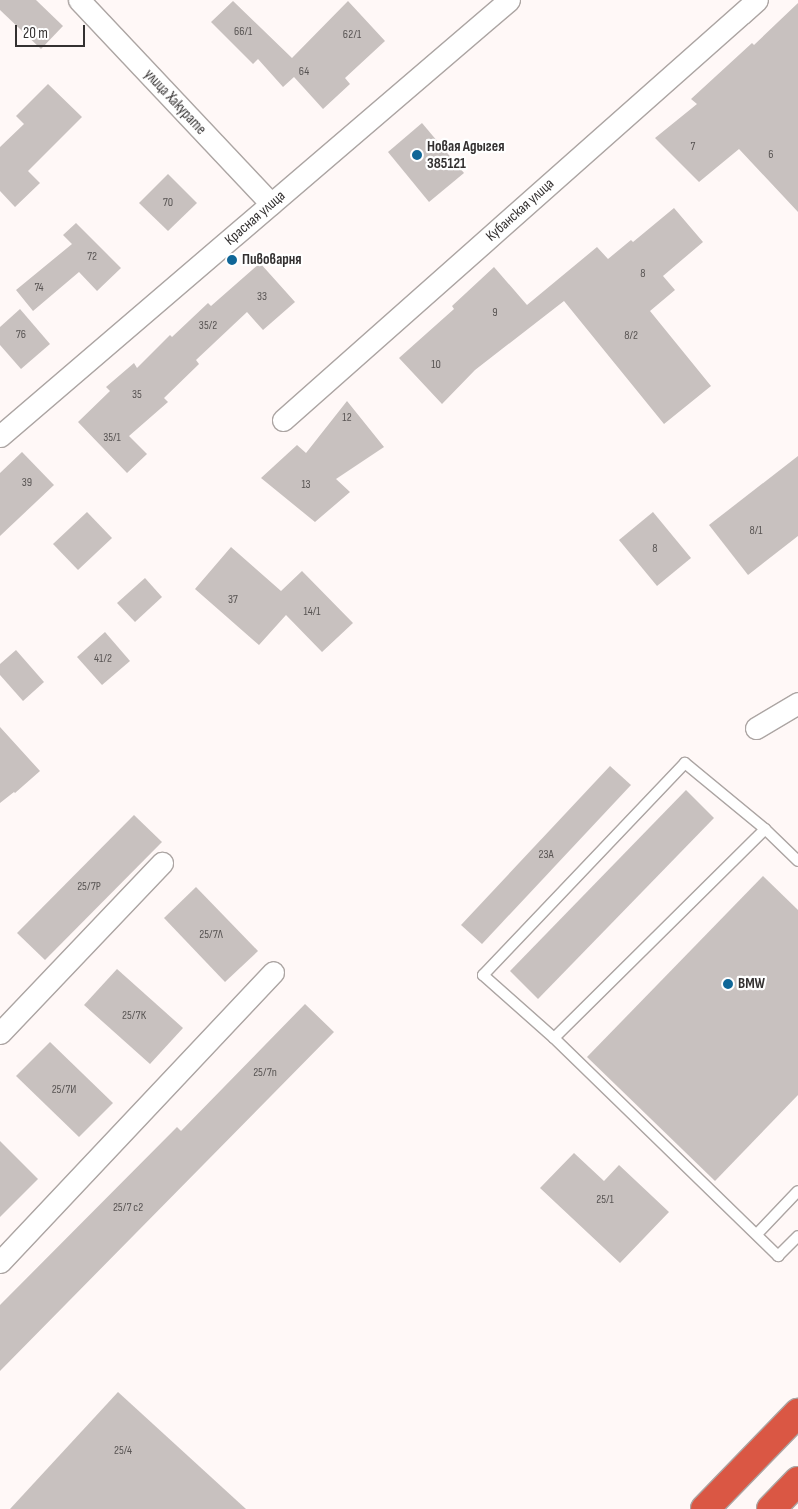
<!DOCTYPE html>
<html>
<head>
<meta charset="utf-8">
<style>
  body { margin:0 }
  #map { position:relative; width:798px; height:1509px; overflow:hidden; background:#fff8f7; font-family:"Sofia Sans Condensed",sans-serif }
  div>[style] { position:absolute }
  [style*='--x'] { left:calc(var(--x)*1px); top:calc(var(--y)*1px); width:calc(var(--w)*1px); rotate:calc(var(--a)*1deg) }
  .building>* { inset:0; background:#c8c1bf }
  .roads { filter:drop-shadow(1px 0 #aca5a3) drop-shadow(-1px 0 #aca5a3) drop-shadow(0 1px #aca5a3) drop-shadow(0 -1px #aca5a3) }
  .lane>* { height:10px; margin:-5px; padding:0 5px; transform-origin:5px; border-radius:5px; background:#fff }
  .street>* { height:21px; margin:-10.5px; padding:0 10.5px; transform-origin:10.5px; border-radius:10.5px; background:#fff }
  .highway>* { height:28px; margin:-14px; padding:0 14px; transform-origin:14px; border-radius:14px; background:#da5744 }
  .dots>* { width:14px; height:14px; translate:-50% -50%; box-sizing:border-box; border:2px solid #fff; border-radius:50% }
  span { translate:-50% -50%; white-space:nowrap; text-align:center; line-height:1.15; -webkit-text-stroke:4.5px #fff; paint-order:stroke }
  .number-label { font-size:12px; color:#595554 }
  .number-label span { -webkit-text-stroke-width:0 }
  .street-label { font-size:15px; color:#343131 }
  .poi-label { font-size:15px; color:#343131; font-weight:700 }
  .left { translate:0 -50%; text-align:left }
  .scale { position:absolute; left:15px; top:25px; width:70px; height:22px; box-sizing:border-box; border:2px solid #343131; border-top:0; padding-left:6px; font-size:15px; line-height:18px; white-space:nowrap; color:#343131; -webkit-text-stroke:4px #fff; paint-order:stroke }
</style>
</head>
<body>
<div id="map">
  <div class="building">
    <div style="clip-path:polygon(0 0,36px 0,63px 26px,41px 49px,0 10px)"></div>
    <div style="clip-path:polygon(233px 1px,292px 58px,348px 1px,385px 41px,345px 78px,350px 84px,323px 109px,294px 77px,283px 87px,258px 59px,253px 64px,211px 22px)"></div>
    <div style="clip-path:polygon(798px 3px,798px 212px,739px 149px,699px 182px,655px 138px,697px 104px,691px 99px,752px 43px,754px 45px)"></div>
    <div style="clip-path:polygon(48px 84px,82px 117px,28px 171px,40px 183px,15px 207px,0 191px,0 147px,24px 124px,16px 116px)"></div>
    <div style="clip-path:polygon(422px 123px,464px 173px,429px 202px,388px 152px)"></div>
    <div style="clip-path:polygon(168px 174px,197px 203px,168px 231px,139px 203px)"></div>
    <div style="clip-path:polygon(674px 208px,703px 242px,663px 276px,675px 290px,650px 311px,711px 386px,664px 424px,564px 301px,475px 370px,442px 404px,399px 358px,454px 309px,452px 306px,494px 267px,527px 305px,597px 247px,608px 259px,631px 240px,633px 242px)"></div>
    <div style="clip-path:polygon(76px 223px,121px 268px,97px 291px,79px 272px,33px 311px,16px 290px,72px 244px,63px 235px)"></div>
    <div style="clip-path:polygon(260px 263px,295px 302px,263px 330px,247px 312px,196px 360px,199px 364px,164px 398px,168px 402px,129px 436px,147px 454px,127px 473px,78px 422px,110px 391px,106px 387px,134px 363px,137px 368px,170px 335px,172px 337px,208px 303px,211px 306px)"></div>
    <div style="clip-path:polygon(20px 309px,50px 344px,21px 369px,0 345px,0 327px)"></div>
    <div style="clip-path:polygon(347px 401px,384px 447px,336px 479px,350px 492px,315px 522px,261px 478px,297px 445px,306px 453px)"></div>
    <div style="clip-path:polygon(22px 452px,54px 485px,0 536px,0 473px)"></div>
    <div style="clip-path:polygon(798px 456px,798px 536px,748px 575px,709px 525px)"></div>
    <div style="clip-path:polygon(87px 512px,112px 538px,78px 570px,53px 544px)"></div>
    <div style="clip-path:polygon(653px 512px,691px 558px,657px 586px,619px 540px)"></div>
    <div style="clip-path:polygon(231px 547px,281px 591px,302px 571px,353px 623px,322px 652px,286px 615px,259px 645px,195px 589px)"></div>
    <div style="clip-path:polygon(145px 578px,162px 597px,135px 622px,117px 603px)"></div>
    <div style="clip-path:polygon(105px 632px,130px 661px,102px 685px,77px 657px)"></div>
    <div style="clip-path:polygon(16px 650px,44px 682px,23px 701px,0 675px,0 664px)"></div>
    <div style="clip-path:polygon(0 727px,40px 771px,15px 793px,14px 792px,0 803px)"></div>
    <div style="clip-path:polygon(610px 766px,631px 785px,482px 944px,461px 925px)"></div>
    <div style="clip-path:polygon(686px 790px,714px 818px,538px 999px,510px 971px)"></div>
    <div style="clip-path:polygon(134px 815px,162px 842px,45px 960px,17px 933px)"></div>
    <div style="clip-path:polygon(763px 876px,798px 910px,798px 1095px,715px 1181px,587px 1057px)"></div>
    <div style="clip-path:polygon(196px 887px,258px 951px,225px 982px,164px 918px)"></div>
    <div style="clip-path:polygon(117px 969px,183px 1028px,150px 1064px,84px 1005px)"></div>
    <div style="clip-path:polygon(305px 1004px,334px 1032px,0 1371px,0 1305px,177px 1127px,181px 1131px)"></div>
    <div style="clip-path:polygon(50px 1042px,113px 1103px,79px 1137px,16px 1076px)"></div>
    <div style="clip-path:polygon(0 1141px,38px 1179px,0 1217px)"></div>
    <div style="clip-path:polygon(574px 1153px,604px 1181px,619px 1165px,669px 1212px,620px 1263px,540px 1188px)"></div>
    <div style="clip-path:polygon(118px 1392px,246px 1509px,10px 1509px)"></div>
  </div>
  <div class="roads">
    <div class="lane">
      <div style="--x:798;--y:861;--w:46;--a:-135.9"></div>
      <div style="--x:765;--y:829;--w:104;--a:-140.5"></div>
      <div style="--x:685;--y:763;--w:293;--a:133.6"></div>
      <div style="--x:483;--y:975;--w:95;--a:41.6"></div>
      <div style="--x:554;--y:1038;--w:313;--a:44.2"></div>
      <div style="--x:778;--y:1256;--w:28;--a:-45"></div>
      <div style="--x:554;--y:1038;--w:297;--a:-44.7"></div>
      <div style="--x:757;--y:1234;--w:59;--a:-46.4"></div>
    </div>
    <div class="street">
      <div style="--x:79;--y:0;--w:280;--a:46.7"></div>
      <div style="--x:283;--y:420;--w:633;--a:-41.54"></div>
      <div style="--x:0;--y:436;--w:670;--a:-40.58"></div>
      <div style="--x:756;--y:728;--w:49;--a:-30.8"></div>
      <div style="--x:0;--y:1033;--w:235;--a:-46.4"></div>
      <div style="--x:0;--y:1262;--w:398;--a:-46.7"></div>
    </div>
    <div class="highway">
      <div style="--x:705;--y:1509;--w:134;--a:-45.9"></div>
      <div style="--x:771;--y:1509;--w:39;--a:-46"></div>
    </div>
  </div>
  <div class="dots">
    <div style="left:417px;top:155px;background:#0f6697"></div>
    <div style="left:232px;top:260px;background:#0f6697"></div>
    <div style="left:728px;top:984px;background:#0f6697"></div>
  </div>
  <div class="number-label">
    <span style="left:243px;top:32px">66/1</span>
    <span style="left:352px;top:35px">62/1</span>
    <span style="left:304px;top:72px">64</span>
    <span style="left:693px;top:147px">7</span>
    <span style="left:771px;top:155px">6</span>
    <span style="left:168px;top:203px">70</span>
    <span style="left:92px;top:257px">72</span>
    <span style="left:643px;top:274px">8</span>
    <span style="left:39px;top:288px">74</span>
    <span style="left:262px;top:297px">33</span>
    <span style="left:495px;top:313px">9</span>
    <span style="left:208px;top:326px">35/2</span>
    <span style="left:21px;top:335px">76</span>
    <span style="left:631px;top:336px">8/2</span>
    <span style="left:436px;top:365px">10</span>
    <span style="left:137px;top:395px">35</span>
    <span style="left:347px;top:418px">12</span>
    <span style="left:112px;top:438px">35/1</span>
    <span style="left:27px;top:483px">39</span>
    <span style="left:306px;top:485px">13</span>
    <span style="left:756px;top:531px">8/1</span>
    <span style="left:655px;top:549px">8</span>
    <span style="left:233px;top:600px">37</span>
    <span style="left:312px;top:612px">14/1</span>
    <span style="left:103px;top:659px">41/2</span>
    <span style="left:546px;top:855px">23А</span>
    <span style="left:89px;top:887px">25/7Р</span>
    <span style="left:211px;top:935px">25/7Л</span>
    <span style="left:134px;top:1016px">25/7К</span>
    <span style="left:265px;top:1073px">25/7п</span>
    <span style="left:64px;top:1090px">25/7И</span>
    <span style="left:605px;top:1200px">25/1</span>
    <span style="left:128px;top:1208px">25/7 с2</span>
    <span style="left:123px;top:1451px">25/4</span>
  </div>
  <div class="street-label">
    <span style="left:175px;top:102px;rotate:47deg">улица Хакурате</span>
    <span style="left:520px;top:210px;rotate:-42deg">Кубанская улица</span>
    <span style="left:255px;top:218px;rotate:-41deg">Красная улица</span>
  </div>
  <div class="poi-label">
    <span class="left" style="left:427px;top:155px">Новая Адыгея<br>385121</span>
    <span class="left" style="left:242px;top:260px">Пивоварня</span>
    <span class="left" style="left:738px;top:984px">BMW</span>
  </div>
  <div class="scale">20 m</div>
</div>
</body>
</html>
